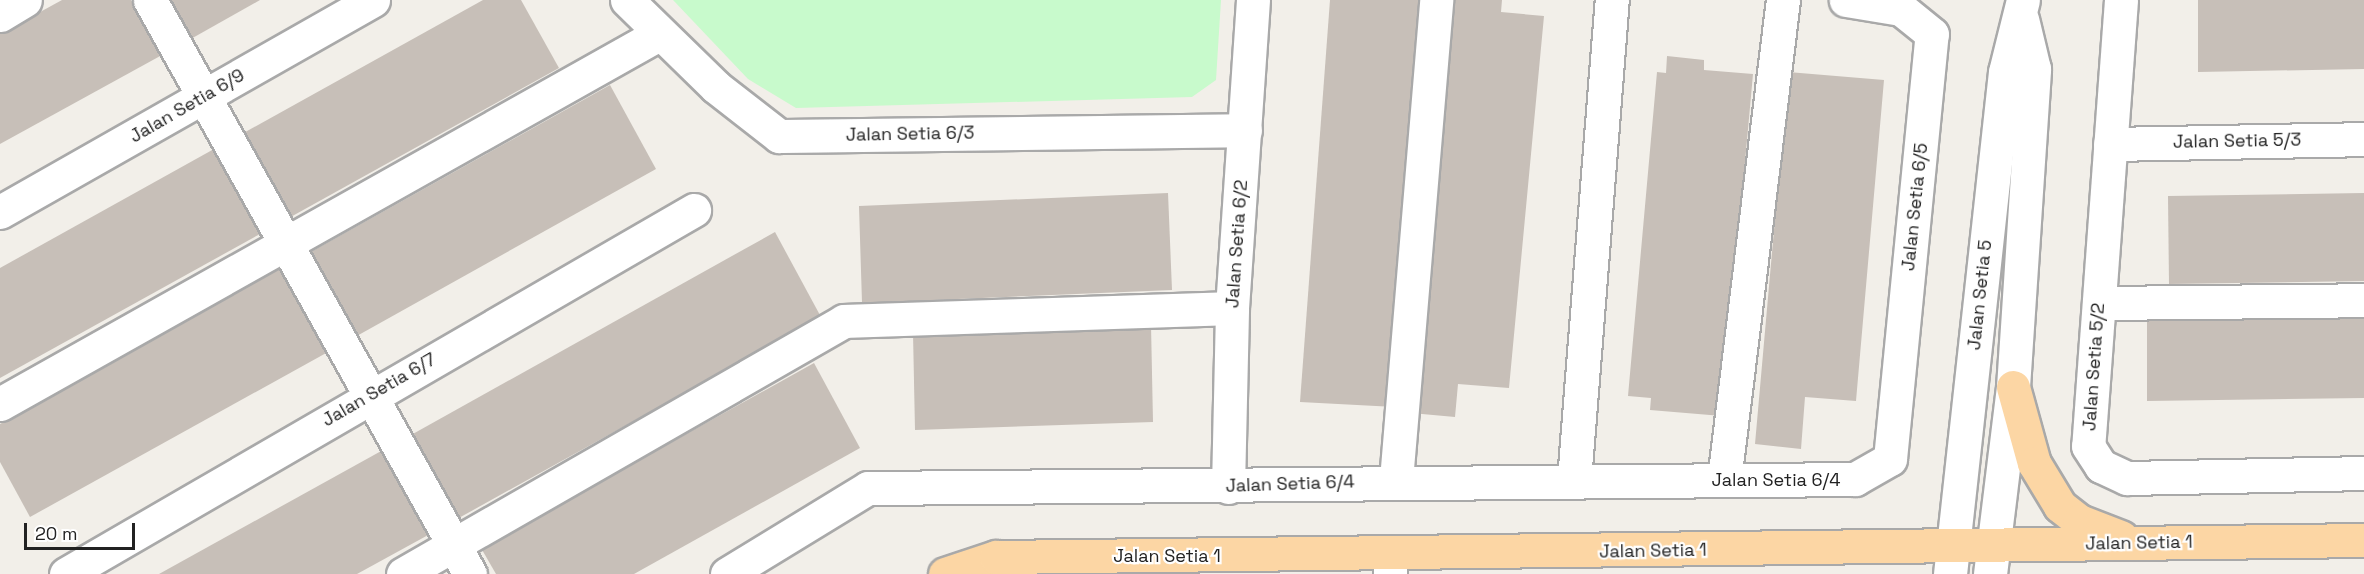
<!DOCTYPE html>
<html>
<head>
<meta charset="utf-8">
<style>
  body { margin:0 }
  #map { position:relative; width:2364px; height:574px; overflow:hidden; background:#f2efe9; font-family:"Space Grotesk",sans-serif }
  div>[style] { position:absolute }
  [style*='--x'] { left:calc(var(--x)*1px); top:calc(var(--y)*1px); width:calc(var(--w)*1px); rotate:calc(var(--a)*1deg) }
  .park>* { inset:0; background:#c8facc }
  .building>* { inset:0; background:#c7bfb8 }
  .roads { filter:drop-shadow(2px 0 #a9a9a9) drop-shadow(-2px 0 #a9a9a9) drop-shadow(0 2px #a9a9a9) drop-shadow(0 -2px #a9a9a9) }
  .minor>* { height:33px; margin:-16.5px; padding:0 16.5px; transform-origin:16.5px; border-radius:16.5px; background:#fff }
  .major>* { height:33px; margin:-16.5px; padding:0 16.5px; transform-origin:16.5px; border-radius:16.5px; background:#fcd6a4 }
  span { translate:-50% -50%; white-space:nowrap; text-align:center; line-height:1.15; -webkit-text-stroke:4.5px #fff; paint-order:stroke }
  .street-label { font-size:18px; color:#222 }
  .scale { position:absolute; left:24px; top:523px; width:111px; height:27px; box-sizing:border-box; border:3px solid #222; border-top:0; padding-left:8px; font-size:18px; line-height:21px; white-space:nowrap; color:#222; -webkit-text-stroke:4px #fff; paint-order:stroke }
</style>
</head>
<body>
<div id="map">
  <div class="park">
    <div style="clip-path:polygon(673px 0,1221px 0,1216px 80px,1192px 97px,796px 108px,748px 79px)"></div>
  </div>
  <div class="building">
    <div style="clip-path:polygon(62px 0,131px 0,162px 55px,0 144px,0 34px)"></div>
    <div style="clip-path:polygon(167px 0,260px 0,189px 40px)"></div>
    <div style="clip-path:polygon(483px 0,521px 0,559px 68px,287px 219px,240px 135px)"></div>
    <div style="clip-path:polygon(1330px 0,1426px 0,1395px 407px,1300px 402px)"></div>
    <div style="clip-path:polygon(1449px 0,1502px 0,1501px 12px,1544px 16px,1509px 388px,1458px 384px,1455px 417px,1411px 413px)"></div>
    <div style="clip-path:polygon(2198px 0,2364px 0,2364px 69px,2198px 72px)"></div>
    <div style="clip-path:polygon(1667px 56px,1704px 60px,1704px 70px,1753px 74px,1722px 416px,1650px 410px,1651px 398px,1628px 396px,1657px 72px,1666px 73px)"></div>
    <div style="clip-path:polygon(1788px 72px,1884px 80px,1856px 401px,1805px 397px,1801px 449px,1755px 444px)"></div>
    <div style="clip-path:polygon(610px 85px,656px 169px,355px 337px,309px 253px)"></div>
    <div style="clip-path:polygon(214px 149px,260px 234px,0 378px,0 268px)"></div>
    <div style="clip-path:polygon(1168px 193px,1172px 290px,862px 303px,859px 206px)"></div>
    <div style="clip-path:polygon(2364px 193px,2364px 281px,2169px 284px,2168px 196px)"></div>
    <div style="clip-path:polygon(775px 232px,821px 317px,457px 519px,411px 435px)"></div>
    <div style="clip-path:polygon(281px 268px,328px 352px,30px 517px,0 462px,0 424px)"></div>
    <div style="clip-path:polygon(2364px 310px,2364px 398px,2147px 401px,2147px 314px)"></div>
    <div style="clip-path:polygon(1151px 325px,1153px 422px,915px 430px,913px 333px)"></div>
    <div style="clip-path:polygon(814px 363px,860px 448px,634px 574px,496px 574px,481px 548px)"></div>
    <div style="clip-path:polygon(383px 450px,430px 534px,357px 574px,159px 574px)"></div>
  </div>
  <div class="roads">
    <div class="minor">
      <div style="--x:150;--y:0;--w:657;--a:60.86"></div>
      <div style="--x:627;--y:0;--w:124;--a:44.3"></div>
      <div style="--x:716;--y:87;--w:80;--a:37.9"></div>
      <div style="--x:779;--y:136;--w:466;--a:-0.7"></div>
      <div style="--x:2121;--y:0;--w:447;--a:94.2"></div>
      <div style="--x:2088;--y:446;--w:24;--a:57"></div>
      <div style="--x:2101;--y:466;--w:29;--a:25"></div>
      <div style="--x:2127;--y:478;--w:237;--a:-1.2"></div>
      <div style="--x:0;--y:15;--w:29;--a:-31"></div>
      <div style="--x:2110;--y:144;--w:254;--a:-1.1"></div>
      <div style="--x:0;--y:212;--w:429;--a:-29.6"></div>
      <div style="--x:2099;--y:303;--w:265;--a:-0.6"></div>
      <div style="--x:0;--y:404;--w:756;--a:-29.31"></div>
      <div style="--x:1396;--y:480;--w:482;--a:-85.2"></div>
      <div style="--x:1574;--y:480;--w:482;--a:-85.5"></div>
      <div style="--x:1724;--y:480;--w:484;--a:-83"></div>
      <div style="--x:1228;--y:487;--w:179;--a:-88.7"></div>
      <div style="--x:1232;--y:308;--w:309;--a:-86.1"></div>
      <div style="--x:66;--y:574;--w:726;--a:-30.1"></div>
      <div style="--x:403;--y:574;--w:508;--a:-29.84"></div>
      <div style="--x:844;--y:321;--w:388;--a:-1.9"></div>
      <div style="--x:727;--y:574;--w:165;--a:-31.4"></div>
      <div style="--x:868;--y:488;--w:987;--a:-0.52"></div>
      <div style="--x:1855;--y:479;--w:40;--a:-29.7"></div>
      <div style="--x:1890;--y:459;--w:427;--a:-84.4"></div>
      <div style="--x:1932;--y:34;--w:40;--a:-141"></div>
      <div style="--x:1901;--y:9;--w:56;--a:-170.7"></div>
      <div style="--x:1390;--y:574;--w:20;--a:-90"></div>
      <div style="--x:1950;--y:574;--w:505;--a:-83.75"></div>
      <div style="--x:2005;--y:72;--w:74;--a:-76"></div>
      <div style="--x:1990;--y:574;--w:188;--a:-83"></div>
      <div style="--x:2013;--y:387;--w:319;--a:-86.2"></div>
      <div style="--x:2034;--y:69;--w:51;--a:-103.5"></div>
    </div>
    <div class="major">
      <div style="--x:2013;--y:387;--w:79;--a:74.6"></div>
      <div style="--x:2034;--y:463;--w:50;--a:58.8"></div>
      <div style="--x:2060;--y:506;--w:24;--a:38"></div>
      <div style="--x:2079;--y:521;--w:45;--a:20.9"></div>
      <div style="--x:945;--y:574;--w:54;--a:-18.4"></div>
      <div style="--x:996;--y:557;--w:1368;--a:-0.71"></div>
    </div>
  </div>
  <div class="street-label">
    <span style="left:187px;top:106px;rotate:-30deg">Jalan Setia 6/9</span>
    <span style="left:910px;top:134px;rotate:-1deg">Jalan Setia 6/3</span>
    <span style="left:2237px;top:141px;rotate:-1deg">Jalan Setia 5/3</span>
    <span style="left:1915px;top:207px;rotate:-84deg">Jalan Setia 6/5</span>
    <span style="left:1237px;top:244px;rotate:-86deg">Jalan Setia 6/2</span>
    <span style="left:1980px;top:295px;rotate:-84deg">Jalan Setia 5</span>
    <span style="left:2094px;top:367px;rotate:-86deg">Jalan Setia 5/2</span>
    <span style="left:379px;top:390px;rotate:-30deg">Jalan Setia 6/7</span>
    <span style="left:1776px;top:480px">Jalan Setia 6/4</span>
    <span style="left:1290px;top:484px;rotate:-2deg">Jalan Setia 6/4</span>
    <span style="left:2139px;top:543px;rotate:-1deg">Jalan Setia 1</span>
    <span style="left:1653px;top:551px;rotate:-1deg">Jalan Setia 1</span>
    <span style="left:1167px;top:556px">Jalan Setia 1</span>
  </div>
  <div class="scale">20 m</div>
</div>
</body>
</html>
